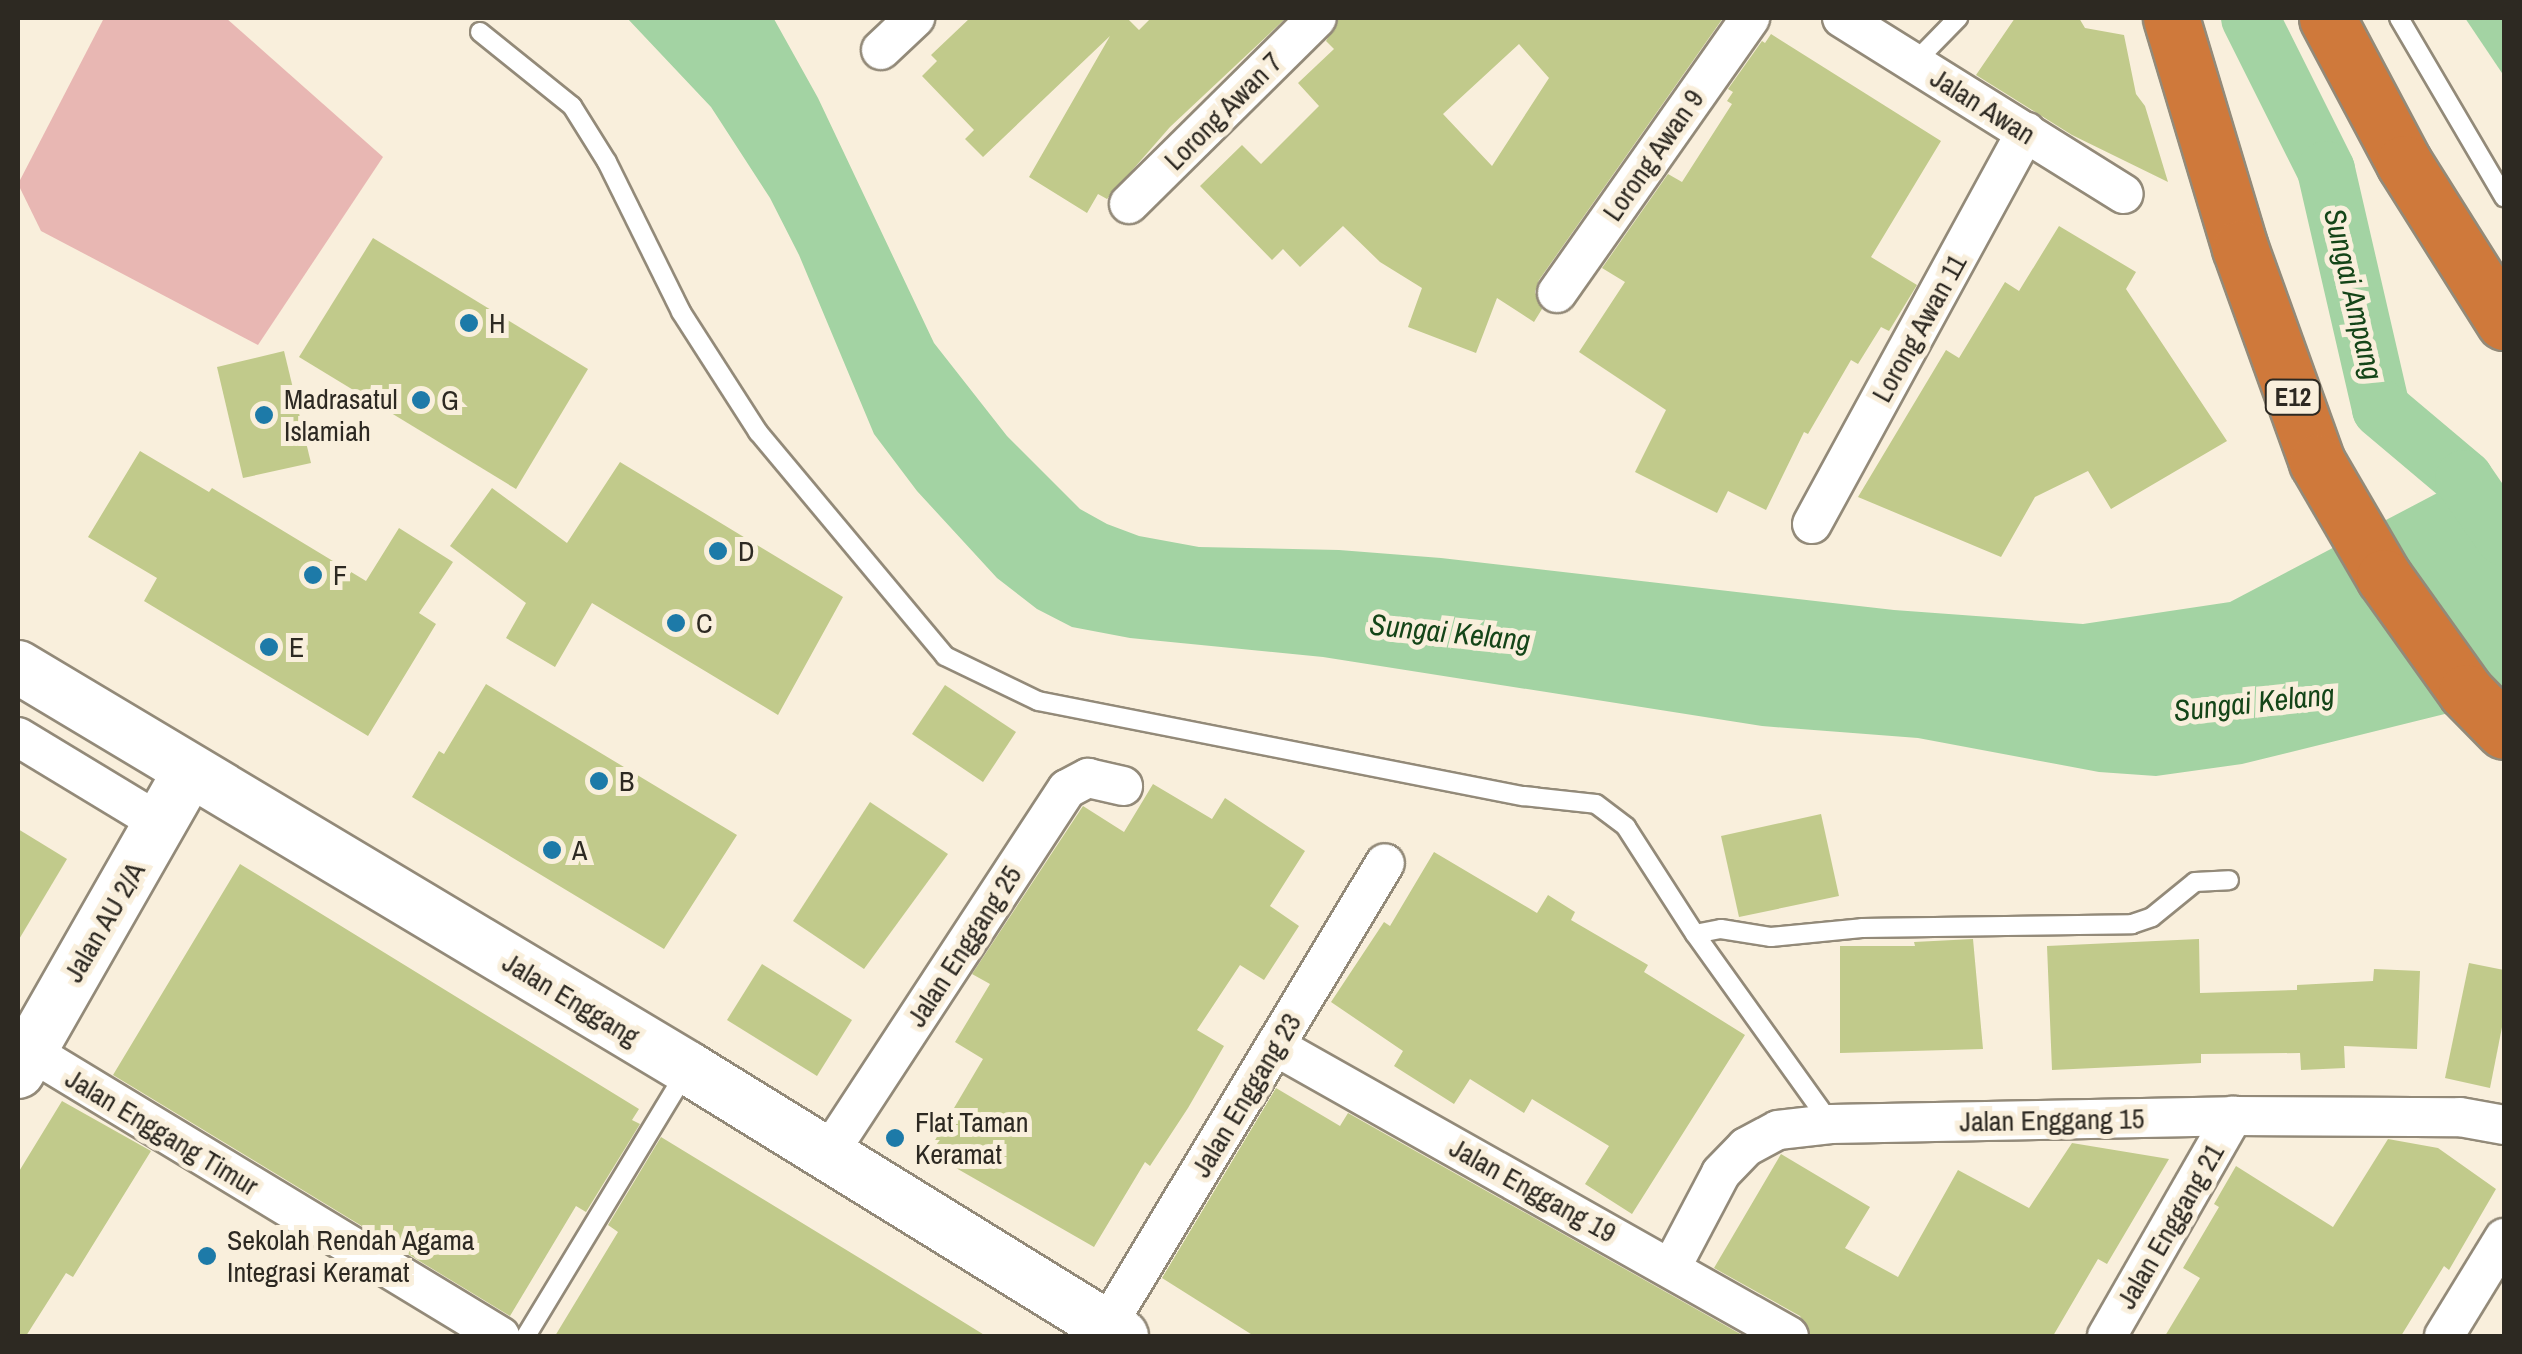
<!DOCTYPE html>
<html>
<head>
<meta charset="utf-8">
<style>
  body { margin:0 }
  #map { position:relative; width:2522px; height:1354px; overflow:hidden; background:#f9efdc; font-family:"Archivo Narrow",sans-serif }
  div>[style] { position:absolute }
  [style*='--x'] { left:calc(var(--x)*1px); top:calc(var(--y)*1px); width:calc(var(--w)*1px); rotate:calc(var(--a)*1deg) }
  .green>* { inset:0; background:#e8b7b3 }
  .water>* { inset:0; background:#a3d3a3 }
  .river>* { height:58px; margin:-29px; padding:0 29px; transform-origin:29px; border-radius:29px; background:#a3d3a3 }
  .building>* { inset:0; background:#c1ca8b }
  .roads { filter:drop-shadow(2px 0 #938a79) drop-shadow(-2px 0 #938a79) drop-shadow(0 2px #938a79) drop-shadow(0 -2px #938a79) }
  .lane>* { height:18px; margin:-9px; padding:0 9px; transform-origin:9px; border-radius:9px; background:#fff }
  .street>* { height:38px; margin:-19px; padding:0 19px; transform-origin:19px; border-radius:19px; background:#fff }
  .secondary>* { height:52px; margin:-26px; padding:0 26px; transform-origin:26px; border-radius:26px; background:#fff }
  .highway>* { height:55px; margin:-27.5px; padding:0 27.5px; transform-origin:27.5px; border-radius:27.5px; background:#cf793b }
  .dots>* { width:28px; height:28px; translate:-50% -50%; box-sizing:border-box; border:5px solid #f9efdc; border-radius:50% }
  span { translate:-50% -50%; white-space:nowrap; text-align:center; line-height:1.15; -webkit-text-stroke:10px #f9efdc; paint-order:stroke }
  .shield-label span { padding:2px 8px; background:#f9efdc; border:2px solid; border-radius:8px; -webkit-text-stroke-width:0 }
  .shield-label { font-size:25px; color:#2d2922; font-weight:700 }
  .street-label { font-size:28px; color:#2d2922 }
  .poi-label { font-size:28px; color:#2d2922 }
  .left { translate:0 -50%; text-align:left }
  .water-label { font-size:30px; color:#144518; font-style:italic }
  .frame { position:absolute; inset:0; border:20px solid #2d2922; pointer-events:none }
</style>
</head>
<body>
<div id="map">
  <div class="green">
    <div style="clip-path:polygon(104px 18px,226px 18px,383px 157px,258px 345px,41px 231px,18px 184px)"></div>
  </div>
  <div class="water">
    <div style="clip-path:polygon(627px 18px,774px 19px,818px 98px,934px 343px,1007px 436px,1080px 509px,1107px 524px,1139px 536px,1199px 547px,1339px 550px,1441px 558px,1894px 610px,2083px 624px,2230px 602px,2464px 479px,2504px 490px,2504px 709px,2469px 708px,2242px 764px,2156px 776px,2099px 772px,1918px 738px,1762px 726px,1323px 657px,1130px 638px,1072px 627px,1037px 609px,997px 578px,917px 491px,874px 434px,799px 255px,770px 198px,711px 107px)"></div>
    <div style="clip-path:polygon(2465px 18px,2504px 18px,2504px 76px)"></div>
  </div>
  <div class="river">
    <div style="--x:2250;--y:18;--w:170;--a:63.4"></div>
    <div style="--x:2326;--y:170;--w:245;--a:77"></div>
    <div style="--x:2381;--y:409;--w:109;--a:40.1"></div>
    <div style="--x:2464;--y:479;--w:70;--a:55.4"></div>
  </div>
  <div class="building">
    <div style="clip-path:polygon(970px 18px,1127px 18px,1139px 30px,1151px 18px,1286px 18px,1170px 127px,1107px 199px,1098px 194px,1087px 213px,1029px 177px,1110px 36px,983px 157px,965px 139px,974px 130px,922px 76px,937px 61px,931px 55px)"></div>
    <div style="clip-path:polygon(evenodd,1339px 18px,1723px 18px,1539px 280px,1535px 292px,1542px 309px,1534px 322px,1497px 298px,1476px 353px,1408px 327px,1422px 288px,1380px 262px,1343px 226px,1300px 267px,1283px 249px,1272px 260px,1200px 186px,1242px 145px,1261px 164px,1319px 106px,1298px 83px,1334px 49px,1326px 41px,1339px 18px,1519px 44px,1549px 78px,1492px 166px,1443px 114px,1519px 44px)"></div>
    <div style="clip-path:polygon(2015px 18px,2079px 18px,2085px 28px,2124px 35px,2136px 94px,2145px 106px,2168px 182px,2072px 135px,1976px 75px)"></div>
    <div style="clip-path:polygon(1771px 34px,1941px 141px,1871px 257px,1917px 285px,1889px 331px,1881px 327px,1858px 364px,1851px 360px,1808px 434px,1804px 432px,1766px 510px,1728px 491px,1717px 513px,1635px 472px,1666px 410px,1579px 352px,1625px 282px,1602px 268px,1668px 174px,1682px 182px,1732px 104px,1727px 101px,1733px 92px,1728px 89px,1762px 41px,1765px 43px)"></div>
    <div style="clip-path:polygon(2059px 226px,2136px 272px,2126px 289px,2227px 441px,2111px 509px,2088px 471px,2035px 497px,2001px 557px,1858px 497px,1946px 350px,1959px 358px,2005px 282px,2019px 291px)"></div>
    <div style="clip-path:polygon(373px 238px,588px 369px,516px 489px,299px 357px)"></div>
    <div style="clip-path:polygon(284px 351px,311px 463px,243px 478px,217px 367px)"></div>
    <div style="clip-path:polygon(140px 451px,209px 492px,212px 488px,366px 581px,399px 528px,453px 562px,419px 613px,436px 624px,368px 736px,144px 601px,157px 578px,88px 537px)"></div>
    <div style="clip-path:polygon(620px 462px,843px 597px,778px 715px,592px 603px,555px 667px,506px 638px,526px 603px,450px 546px,492px 488px,567px 543px)"></div>
    <div style="clip-path:polygon(486px 684px,737px 835px,664px 949px,412px 797px,439px 751px,444px 754px)"></div>
    <div style="clip-path:polygon(945px 685px,1016px 732px,983px 782px,912px 734px)"></div>
    <div style="clip-path:polygon(1153px 784px,1212px 819px,1225px 798px,1305px 851px,1270px 906px,1299px 926px,1264px 980px,1240px 965px,1197px 1030px,1224px 1046px,1188px 1108px,1150px 1166px,1145px 1162px,1094px 1247px,928px 1152px,983px 1059px,955px 1042px,990px 984px,972px 974px,1083px 806px,1124px 832px)"></div>
    <div style="clip-path:polygon(870px 802px,948px 854px,864px 969px,793px 921px)"></div>
    <div style="clip-path:polygon(1821px 814px,1839px 896px,1739px 917px,1721px 836px)"></div>
    <div style="clip-path:polygon(18px 829px,67px 859px,18px 941px)"></div>
    <div style="clip-path:polygon(1434px 852px,1537px 913px,1548px 895px,1575px 912px,1571px 920px,1648px 965px,1644px 972px,1745px 1035px,1632px 1214px,1585px 1184px,1609px 1146px,1532px 1099px,1524px 1113px,1470px 1079px,1454px 1104px,1394px 1066px,1403px 1051px,1331px 1002px,1384px 922px,1390px 926px)"></div>
    <div style="clip-path:polygon(240px 864px,639px 1109px,632px 1120px,640px 1124px,586px 1212px,576px 1206px,510px 1316px,113px 1075px)"></div>
    <div style="clip-path:polygon(1973px 939px,1983px 1049px,1840px 1053px,1840px 946px,1915px 946px,1914px 942px)"></div>
    <div style="clip-path:polygon(2199px 939px,2200px 993px,2297px 990px,2297px 985px,2373px 981px,2374px 969px,2420px 971px,2417px 1049px,2344px 1046px,2345px 1068px,2301px 1070px,2300px 1053px,2201px 1054px,2201px 1063px,2052px 1070px,2047px 946px)"></div>
    <div style="clip-path:polygon(2469px 963px,2504px 970px,2504px 1017px,2490px 1088px,2445px 1078px)"></div>
    <div style="clip-path:polygon(762px 964px,852px 1020px,817px 1076px,727px 1020px)"></div>
    <div style="clip-path:polygon(1276px 1088px,1340px 1126px,1348px 1113px,1744px 1336px,1254px 1336px,1162px 1278px)"></div>
    <div style="clip-path:polygon(62px 1101px,151px 1151px,73px 1277px,66px 1273px,26px 1336px,18px 1336px,18px 1173px)"></div>
    <div style="clip-path:polygon(661px 1137px,871px 1265px,986px 1336px,555px 1336px,618px 1232px,608px 1225px)"></div>
    <div style="clip-path:polygon(2388px 1139px,2438px 1148px,2496px 1189px,2449px 1270px,2444px 1266px,2401px 1336px,2165px 1336px,2200px 1278px,2183px 1268px,2219px 1207px,2214px 1204px,2236px 1166px,2333px 1227px)"></div>
    <div style="clip-path:polygon(2072px 1143px,2169px 1159px,2107px 1264px,2098px 1259px,2053px 1336px,1811px 1336px,1800px 1316px,1714px 1268px,1781px 1154px,1870px 1207px,1845px 1248px,1898px 1277px,1958px 1170px,2029px 1208px)"></div>
  </div>
  <div class="roads">
    <div class="lane">
      <div style="--x:2399;--y:18;--w:208;--a:59.6"></div>
      <div style="--x:480;--y:32;--w:118;--a:38.8"></div>
      <div style="--x:572;--y:106;--w:66;--a:58"></div>
      <div style="--x:607;--y:162;--w:167;--a:63.7"></div>
      <div style="--x:681;--y:312;--w:143;--a:57.3"></div>
      <div style="--x:758;--y:432;--w:292;--a:50.1"></div>
      <div style="--x:945;--y:656;--w:103;--a:25.8"></div>
      <div style="--x:1038;--y:701;--w:495;--a:11.1"></div>
      <div style="--x:1524;--y:796;--w:72;--a:6.3"></div>
      <div style="--x:1596;--y:804;--w:38;--a:37"></div>
      <div style="--x:1626;--y:827;--w:127;--a:57.2"></div>
      <div style="--x:1695;--y:934;--w:234;--a:54.4"></div>
      <div style="--x:1915;--y:62;--w:62;--a:-45.7"></div>
      <div style="--x:1695;--y:934;--w:26;--a:-11"></div>
      <div style="--x:1721;--y:929;--w:51;--a:9.1"></div>
      <div style="--x:1771;--y:937;--w:91;--a:-5.6"></div>
      <div style="--x:1862;--y:928;--w:270;--a:-0.8"></div>
      <div style="--x:2132;--y:924;--w:21;--a:-19"></div>
      <div style="--x:2152;--y:917;--w:55;--a:-39.1"></div>
      <div style="--x:2195;--y:882;--w:34;--a:-3"></div>
      <div style="--x:526;--y:1336;--w:307;--a:-58.8"></div>
    </div>
    <div class="street">
      <div style="--x:1842;--y:18;--w:332;--a:32"></div>
      <div style="--x:881;--y:50;--w:47;--a:-43.3"></div>
      <div style="--x:1129;--y:204;--w:264;--a:-44.7"></div>
      <div style="--x:1557;--y:293;--w:336;--a:-54.9"></div>
      <div style="--x:1812;--y:524;--w:447;--a:-61.4"></div>
      <div style="--x:18;--y:737;--w:166;--a:31.2"></div>
      <div style="--x:1275;--y:1046;--w:590;--a:29.43"></div>
      <div style="--x:30;--y:1051;--w:550;--a:31.23"></div>
      <div style="--x:828;--y:1154;--w:436;--a:-56.8"></div>
      <div style="--x:1067;--y:789;--w:24;--a:-28"></div>
      <div style="--x:1088;--y:778;--w:36;--a:13"></div>
      <div style="--x:1671;--y:1268;--w:107;--a:-62.2"></div>
      <div style="--x:1721;--y:1173;--w:36;--a:-46"></div>
      <div style="--x:1746;--y:1147;--w:36;--a:-28"></div>
      <div style="--x:1778;--y:1130;--w:53;--a:-6.5"></div>
      <div style="--x:1831;--y:1124;--w:402;--a:-1.1"></div>
      <div style="--x:2233;--y:1116;--w:227;--a:0.3"></div>
      <div style="--x:2460;--y:1117;--w:45;--a:10.3"></div>
      <div style="--x:1106;--y:1327;--w:541;--a:-58.98"></div>
      <div style="--x:2107;--y:1336;--w:254;--a:-60.2"></div>
      <div style="--x:2444;--y:1336;--w:115;--a:-58.5"></div>
    </div>
    <div class="secondary">
      <div style="--x:18;--y:667;--w:781;--a:30.9"></div>
      <div style="--x:688;--y:1068;--w:510;--a:31.7"></div>
      <div style="--x:18;--y:1072;--w:347;--a:-60.3"></div>
    </div>
    <div class="highway">
      <div style="--x:2171;--y:18;--w:240;--a:73.3"></div>
      <div style="--x:2240;--y:248;--w:227;--a:70.2"></div>
      <div style="--x:2317;--y:462;--w:133;--a:59.8"></div>
      <div style="--x:2384;--y:577;--w:141;--a:54.5"></div>
      <div style="--x:2466;--y:692;--w:54;--a:45.7"></div>
      <div style="--x:2327;--y:18;--w:164;--a:62"></div>
      <div style="--x:2404;--y:163;--w:188;--a:57.8"></div>
    </div>
  </div>
  <div class="dots">
    <div style="left:469px;top:323px;background:#1d7aa8"></div>
    <div style="left:421px;top:400px;background:#1d7aa8"></div>
    <div style="left:264px;top:415px;background:#1d7aa8"></div>
    <div style="left:718px;top:551px;background:#1d7aa8"></div>
    <div style="left:313px;top:575px;background:#1d7aa8"></div>
    <div style="left:676px;top:623px;background:#1d7aa8"></div>
    <div style="left:269px;top:647px;background:#1d7aa8"></div>
    <div style="left:599px;top:781px;background:#1d7aa8"></div>
    <div style="left:552px;top:850px;background:#1d7aa8"></div>
    <div style="left:895px;top:1138px;background:#1d7aa8"></div>
    <div style="left:207px;top:1256px;background:#1d7aa8"></div>
  </div>
  <div class="shield-label">
    <span style="left:2293px;top:397px">E12</span>
  </div>
  <div class="street-label">
    <span style="left:1983px;top:106px;rotate:32deg">Jalan Awan</span>
    <span style="left:1223px;top:111px;rotate:-45deg">Lorong Awan 7</span>
    <span style="left:1653px;top:155px;rotate:-55deg">Lorong Awan 9</span>
    <span style="left:1919px;top:328px;rotate:-61deg">Lorong Awan 11</span>
    <span style="left:104px;top:922px;rotate:-60deg">Jalan AU 2/A</span>
    <span style="left:964px;top:946px;rotate:-57deg">Jalan Enggang 25</span>
    <span style="left:571px;top:999px;rotate:31deg">Jalan Enggang</span>
    <span style="left:1246px;top:1095px;rotate:-59deg">Jalan Enggang 23</span>
    <span style="left:2052px;top:1120px;rotate:-1deg">Jalan Enggang 15</span>
    <span style="left:162px;top:1132px;rotate:31deg">Jalan Enggang Timur</span>
    <span style="left:1533px;top:1190px;rotate:29deg">Jalan Enggang 19</span>
    <span style="left:2170px;top:1226px;rotate:-60deg">Jalan Enggang 21</span>
  </div>
  <div class="poi-label">
    <span class="left" style="left:489px;top:323px">H</span>
    <span class="left" style="left:284px;top:415px">Madrasatul<br>Islamiah</span>
    <span class="left" style="left:441px;top:400px">G</span>
    <span class="left" style="left:738px;top:551px">D</span>
    <span class="left" style="left:333px;top:575px">F</span>
    <span class="left" style="left:696px;top:623px">C</span>
    <span class="left" style="left:289px;top:647px">E</span>
    <span class="left" style="left:619px;top:781px">B</span>
    <span class="left" style="left:572px;top:850px">A</span>
    <span class="left" style="left:915px;top:1138px">Flat Taman<br>Keramat</span>
    <span class="left" style="left:227px;top:1256px">Sekolah Rendah Agama<br>Integrasi Keramat</span>
  </div>
  <div class="water-label">
    <span style="left:2354px;top:294px;rotate:77deg">Sungai Ampang</span>
    <span style="left:1450px;top:632px;rotate:6deg">Sungai Kelang</span>
    <span style="left:2254px;top:702px;rotate:-6deg">Sungai Kelang</span>
  </div>
  <div class="frame"></div>
</div>
</body>
</html>
